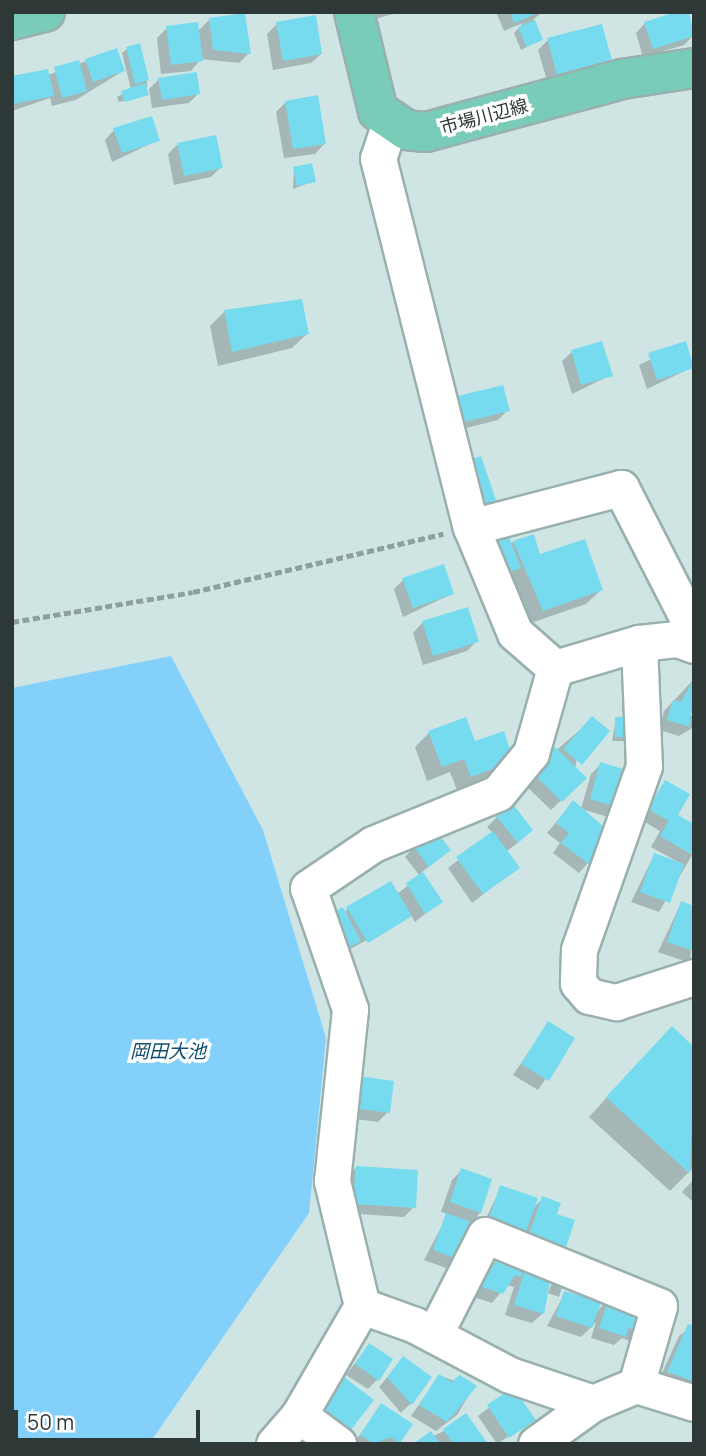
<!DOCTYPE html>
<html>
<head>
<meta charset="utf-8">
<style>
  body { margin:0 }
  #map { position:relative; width:706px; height:1456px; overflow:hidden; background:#cee5e4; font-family:Manrope,"Noto Sans JP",sans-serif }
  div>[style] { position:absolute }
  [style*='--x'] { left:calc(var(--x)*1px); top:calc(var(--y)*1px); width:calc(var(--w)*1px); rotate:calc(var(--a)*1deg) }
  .water>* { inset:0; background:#83d0fb }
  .shadow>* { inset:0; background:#0003 }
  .building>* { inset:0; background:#77dbef }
  .path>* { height:4.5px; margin-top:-2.25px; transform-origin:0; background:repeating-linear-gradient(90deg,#8d9f9e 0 7px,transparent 0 10.5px) }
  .roads { filter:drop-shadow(2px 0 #99b0ae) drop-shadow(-2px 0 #99b0ae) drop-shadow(0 2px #99b0ae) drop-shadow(0 -2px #99b0ae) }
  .minor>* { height:35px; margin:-17.5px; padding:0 17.5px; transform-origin:17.5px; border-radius:17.5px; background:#fff }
  .major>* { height:38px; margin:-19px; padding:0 19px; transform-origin:19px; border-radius:19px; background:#79ccb7 }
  span { translate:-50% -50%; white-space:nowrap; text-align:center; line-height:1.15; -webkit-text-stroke:7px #fff; paint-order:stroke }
  .street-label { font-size:18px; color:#2e3837 }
  .water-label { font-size:19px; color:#114f6c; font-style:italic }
  .frame { position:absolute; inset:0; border:14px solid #2e3837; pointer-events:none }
  .scale { position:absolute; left:14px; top:1410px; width:186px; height:32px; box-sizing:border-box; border:4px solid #2e3837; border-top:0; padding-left:9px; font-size:21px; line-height:24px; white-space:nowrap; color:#2e3837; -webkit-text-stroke:5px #fff; paint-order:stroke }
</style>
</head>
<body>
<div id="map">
  <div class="water">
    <div style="clip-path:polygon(171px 656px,263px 830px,326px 1038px,309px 1213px,149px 1444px,12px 1444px,12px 688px)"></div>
  </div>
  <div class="shadow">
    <div style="clip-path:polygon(365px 12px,401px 12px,367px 21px)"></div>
    <div style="clip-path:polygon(496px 12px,542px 12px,533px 20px,541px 40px,521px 50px,514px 33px,523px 23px,504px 31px)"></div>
    <div style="clip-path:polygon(209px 20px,249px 53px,239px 63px,201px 59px,191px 71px,161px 74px,157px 38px,167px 28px,197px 32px)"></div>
    <div style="clip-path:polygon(645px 23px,694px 35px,684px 45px,643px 57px,636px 33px)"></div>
    <div style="clip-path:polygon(277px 24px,321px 54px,311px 63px,273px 70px,267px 34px)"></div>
    <div style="clip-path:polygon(548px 40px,601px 73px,549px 87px,538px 50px)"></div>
    <div style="clip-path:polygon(127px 49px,147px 80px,147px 95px,119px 102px,117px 97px,131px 89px,122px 53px)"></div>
    <div style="clip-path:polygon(86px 61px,123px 71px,76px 100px,52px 106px,50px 98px,12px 111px,12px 78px,48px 75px)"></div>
    <div style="clip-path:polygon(159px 79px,199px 93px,189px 103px,152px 108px,149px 89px)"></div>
    <div style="clip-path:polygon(286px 102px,324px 144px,315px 154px,284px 158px,276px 112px)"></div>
    <div style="clip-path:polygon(114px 130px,158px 140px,112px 162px,105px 140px)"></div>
    <div style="clip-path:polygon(178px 144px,221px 167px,211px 177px,174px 185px,168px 154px)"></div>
    <div style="clip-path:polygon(294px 169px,314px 181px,293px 189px)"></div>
    <div style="clip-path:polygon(224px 312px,307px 334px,292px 348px,218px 366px,210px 326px)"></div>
    <div style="clip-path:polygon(685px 343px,693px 367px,647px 389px,639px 365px)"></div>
    <div style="clip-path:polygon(572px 352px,611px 375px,572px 394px,562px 361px)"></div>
    <div style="clip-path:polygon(458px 397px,508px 410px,498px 420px,454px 431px,449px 407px)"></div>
    <div style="clip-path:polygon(514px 542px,539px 557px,601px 590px,586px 604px,528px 624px,475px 549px)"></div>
    <div style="clip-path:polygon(403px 580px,452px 594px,403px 617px,394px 589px)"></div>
    <div style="clip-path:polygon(467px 609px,477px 641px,467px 651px,423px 665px,413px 633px,422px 623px)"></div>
    <div style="clip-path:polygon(694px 679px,694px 712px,685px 714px,694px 716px,694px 727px,679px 736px,659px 730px,664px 711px)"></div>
    <div style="clip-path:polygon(616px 719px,628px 741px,612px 741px)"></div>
    <div style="clip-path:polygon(582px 728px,575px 769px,584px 778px,551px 810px,521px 781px)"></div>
    <div style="clip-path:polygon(429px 733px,474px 744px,503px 733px,498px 775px,457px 790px,450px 772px,427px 781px,415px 747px)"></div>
    <div style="clip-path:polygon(601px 764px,628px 772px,608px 817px,581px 809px,588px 863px,579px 873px,553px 853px,560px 843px,547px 833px,573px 802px,581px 809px,591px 774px)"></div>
    <div style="clip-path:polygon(665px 782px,692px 855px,659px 912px,631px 902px,654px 855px,678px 862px,651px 847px,660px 831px,640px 819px)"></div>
    <div style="clip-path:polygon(497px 817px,521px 840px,506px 852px,517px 868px,472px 903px,448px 868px,493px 833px,487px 827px)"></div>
    <div style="clip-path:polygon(414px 847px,448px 850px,421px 873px,440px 902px,415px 922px,411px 915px,331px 960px,347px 908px,397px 894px,420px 876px,405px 857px)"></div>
    <div style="clip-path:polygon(681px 903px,694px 908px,690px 963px,658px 952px)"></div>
    <div style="clip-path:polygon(548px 1023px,573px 1039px,538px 1090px,513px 1075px)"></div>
    <div style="clip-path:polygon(653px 1047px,694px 1049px,694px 1167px,670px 1191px,589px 1117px)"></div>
    <div style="clip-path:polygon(342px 1087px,388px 1112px,378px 1122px,338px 1117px)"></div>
    <div style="clip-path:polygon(356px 1168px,414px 1207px,404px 1217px,344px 1213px,346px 1177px)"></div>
    <div style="clip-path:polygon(462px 1170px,480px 1212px,446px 1268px,424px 1260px,448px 1214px,441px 1212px,452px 1180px)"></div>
    <div style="clip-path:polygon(694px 1179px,694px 1203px,682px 1192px)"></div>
    <div style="clip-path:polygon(501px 1187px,532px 1209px,543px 1198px,563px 1249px,478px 1235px)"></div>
    <div style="clip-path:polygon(502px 1254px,527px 1272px,550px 1272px,542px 1314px,532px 1323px,505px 1315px,514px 1287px,507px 1285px,492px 1303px,467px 1295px)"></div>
    <div style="clip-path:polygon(565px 1278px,559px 1297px,548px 1293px,553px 1280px)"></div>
    <div style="clip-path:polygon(565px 1293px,595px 1313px,610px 1298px,643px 1308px,632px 1342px,622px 1338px,614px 1345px,591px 1338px,596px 1322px,581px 1337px,547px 1326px)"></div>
    <div style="clip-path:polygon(694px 1325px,694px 1393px,658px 1382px,679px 1336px)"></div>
    <div style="clip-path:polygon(369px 1345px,378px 1379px,368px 1389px,346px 1375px)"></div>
    <div style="clip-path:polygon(403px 1358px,411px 1403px,401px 1413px,379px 1387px)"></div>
    <div style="clip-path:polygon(439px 1376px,474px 1386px,457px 1415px,436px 1431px,411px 1416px)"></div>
    <div style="clip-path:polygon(513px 1389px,534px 1419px,497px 1444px,478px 1416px)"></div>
    <div style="clip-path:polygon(381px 1406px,410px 1424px,399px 1442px,353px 1444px)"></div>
    <div style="clip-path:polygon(444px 1431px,486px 1444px,416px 1444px)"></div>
  </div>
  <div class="building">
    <div style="clip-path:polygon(510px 12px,540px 12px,514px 23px)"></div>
    <div style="clip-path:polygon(676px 12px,689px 12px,694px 36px,653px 49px,644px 22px)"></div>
    <div style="clip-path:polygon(245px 13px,251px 54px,213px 50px,209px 18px)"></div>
    <div style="clip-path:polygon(316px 15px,322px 54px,283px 61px,276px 22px)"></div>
    <div style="clip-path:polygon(535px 20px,543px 40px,526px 47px,518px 27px)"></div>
    <div style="clip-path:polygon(198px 22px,203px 61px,171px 65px,166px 26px)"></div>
    <div style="clip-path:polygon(602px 24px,613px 64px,558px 79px,547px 38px)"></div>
    <div style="clip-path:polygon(140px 43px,149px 80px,135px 84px,126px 47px)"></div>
    <div style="clip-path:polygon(117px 48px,125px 71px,93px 82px,85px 59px)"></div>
    <div style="clip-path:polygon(79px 60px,87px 91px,62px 98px,54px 67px)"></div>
    <div style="clip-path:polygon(48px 69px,54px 96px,12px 104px,12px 76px)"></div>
    <div style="clip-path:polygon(197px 72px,200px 94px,162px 100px,158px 78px)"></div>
    <div style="clip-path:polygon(145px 83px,149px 95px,125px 102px,121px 91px)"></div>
    <div style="clip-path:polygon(318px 95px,326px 144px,293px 149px,285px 101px)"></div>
    <div style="clip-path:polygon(152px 116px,160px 141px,122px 153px,113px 128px)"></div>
    <div style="clip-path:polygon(216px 135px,223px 168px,184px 176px,177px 143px)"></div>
    <div style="clip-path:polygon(312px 163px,316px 182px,297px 186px,293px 167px)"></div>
    <div style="clip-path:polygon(302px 299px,309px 334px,232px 352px,224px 310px)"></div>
    <div style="clip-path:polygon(602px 341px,613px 376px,581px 385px,571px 350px)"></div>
    <div style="clip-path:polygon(686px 341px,694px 368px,657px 380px,648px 353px)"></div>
    <div style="clip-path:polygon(503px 385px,510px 411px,464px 422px,458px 396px)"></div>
    <div style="clip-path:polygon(481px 456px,500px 512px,482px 518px,463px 462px)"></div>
    <div style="clip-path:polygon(506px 529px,521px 568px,499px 576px,484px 537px)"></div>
    <div style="clip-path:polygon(534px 534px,540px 554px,585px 539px,603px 590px,543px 611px,513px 541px)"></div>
    <div style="clip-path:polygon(444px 564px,454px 594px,413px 608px,402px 578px)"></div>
    <div style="clip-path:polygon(468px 607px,479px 642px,433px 656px,422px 621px)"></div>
    <div style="clip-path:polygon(693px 681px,690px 727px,667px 720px,673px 700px,681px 702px)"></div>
    <div style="clip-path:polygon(592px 716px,610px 731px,582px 765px,563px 749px)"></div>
    <div style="clip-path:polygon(466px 717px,475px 741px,504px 731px,514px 761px,471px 777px,464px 759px,442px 767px,428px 731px)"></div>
    <div style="clip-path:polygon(615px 717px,634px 717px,635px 737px,615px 737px)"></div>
    <div style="clip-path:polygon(554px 746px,587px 778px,562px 802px,530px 770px)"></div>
    <div style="clip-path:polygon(600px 762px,630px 771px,620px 808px,590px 799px)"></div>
    <div style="clip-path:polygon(665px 780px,690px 794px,678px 815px,694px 824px,694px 856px,660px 836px,669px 821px,648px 809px)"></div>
    <div style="clip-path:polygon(573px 800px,613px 835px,590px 865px,561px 843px,569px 833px,556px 823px)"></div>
    <div style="clip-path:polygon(512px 803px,533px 830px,518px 843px,496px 816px)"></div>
    <div style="clip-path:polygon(435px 830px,451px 850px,429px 867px,413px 846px)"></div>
    <div style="clip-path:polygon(493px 831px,520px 868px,483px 894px,456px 857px)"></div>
    <div style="clip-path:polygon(654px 853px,684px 864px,670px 903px,640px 892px)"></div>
    <div style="clip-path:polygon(423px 872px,443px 902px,425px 914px,406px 883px)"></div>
    <div style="clip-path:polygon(391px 881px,412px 916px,368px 943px,346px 907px)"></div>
    <div style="clip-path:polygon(681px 901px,694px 906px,694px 951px,667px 942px)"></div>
    <div style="clip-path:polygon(343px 907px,361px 941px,341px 952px,323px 917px)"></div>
    <div style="clip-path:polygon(548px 1021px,575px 1038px,549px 1081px,521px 1064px)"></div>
    <div style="clip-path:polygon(672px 1026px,694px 1047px,690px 1174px,606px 1097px)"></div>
    <div style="clip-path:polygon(351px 1075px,394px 1081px,390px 1113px,347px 1107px)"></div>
    <div style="clip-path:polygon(356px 1166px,418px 1170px,416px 1208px,353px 1204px)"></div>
    <div style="clip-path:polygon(461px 1168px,492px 1179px,481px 1213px,450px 1202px)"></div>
    <div style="clip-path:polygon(500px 1185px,538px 1198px,524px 1237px,487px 1225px)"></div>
    <div style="clip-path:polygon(542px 1196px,561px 1203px,557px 1214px,575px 1220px,565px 1250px,528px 1238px)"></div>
    <div style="clip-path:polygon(446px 1213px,471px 1222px,457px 1259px,433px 1250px)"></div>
    <div style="clip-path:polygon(502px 1252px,527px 1261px,521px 1277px,515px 1275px,503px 1294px,476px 1285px,482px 1266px,491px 1269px)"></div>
    <div style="clip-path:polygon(525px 1270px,552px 1271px,544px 1314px,514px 1305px)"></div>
    <div style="clip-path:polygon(564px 1291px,601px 1302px,592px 1328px,556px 1316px)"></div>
    <div style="clip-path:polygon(610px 1296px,645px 1307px,644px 1333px,628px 1328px,626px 1337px,599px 1328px)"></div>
    <div style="clip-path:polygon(688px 1324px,694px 1326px,694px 1381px,667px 1372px)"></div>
    <div style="clip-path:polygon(369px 1343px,393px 1359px,379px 1381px,355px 1364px)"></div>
    <div style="clip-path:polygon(403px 1356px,432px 1377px,412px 1405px,387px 1377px)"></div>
    <div style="clip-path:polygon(439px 1374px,451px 1382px,460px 1375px,477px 1386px,447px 1422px,419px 1405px)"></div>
    <div style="clip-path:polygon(344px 1377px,374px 1400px,350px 1431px,321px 1409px)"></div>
    <div style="clip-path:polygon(513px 1387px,536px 1420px,509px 1438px,487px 1405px)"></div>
    <div style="clip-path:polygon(381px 1403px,413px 1424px,400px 1443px,390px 1437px,374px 1444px,360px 1435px)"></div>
    <div style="clip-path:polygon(466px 1413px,488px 1444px,453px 1444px,443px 1429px)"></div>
    <div style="clip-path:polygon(431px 1431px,440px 1444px,413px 1444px)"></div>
  </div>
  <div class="path">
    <div style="--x:12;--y:622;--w:183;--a:-9.4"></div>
    <div style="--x:193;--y:592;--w:257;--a:-13.1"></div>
  </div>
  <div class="roads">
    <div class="minor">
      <div style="--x:390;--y:122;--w:38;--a:108"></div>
      <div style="--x:378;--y:158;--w:381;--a:75.9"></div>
      <div style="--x:471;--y:527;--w:115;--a:67.5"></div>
      <div style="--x:515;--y:633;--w:53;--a:41.2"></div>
      <div style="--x:471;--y:527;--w:155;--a:-14.6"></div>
      <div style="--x:621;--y:488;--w:154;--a:62.9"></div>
      <div style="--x:691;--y:625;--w:19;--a:87"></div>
      <div style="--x:639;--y:643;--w:123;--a:87.7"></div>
      <div style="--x:644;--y:766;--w:195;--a:109.5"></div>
      <div style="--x:579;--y:950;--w:33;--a:92"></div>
      <div style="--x:578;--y:983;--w:17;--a:50"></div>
      <div style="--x:589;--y:996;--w:28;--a:13"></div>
      <div style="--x:616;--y:1002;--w:82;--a:-17.8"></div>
      <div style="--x:555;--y:668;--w:88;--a:-16.6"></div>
      <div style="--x:639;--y:643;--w:38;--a:-6"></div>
      <div style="--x:677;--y:639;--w:18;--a:19"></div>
      <div style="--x:362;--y:1306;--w:56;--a:19.7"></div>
      <div style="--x:415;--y:1325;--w:107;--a:27.8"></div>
      <div style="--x:510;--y:1375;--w:88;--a:18.6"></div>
      <div style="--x:434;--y:1335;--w:112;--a:-63"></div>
      <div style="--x:485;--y:1235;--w:188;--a:22.2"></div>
      <div style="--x:659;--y:1306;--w:82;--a:106.2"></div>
      <div style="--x:299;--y:1415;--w:49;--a:36.6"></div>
      <div style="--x:274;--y:1444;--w:38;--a:-49"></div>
      <div style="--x:299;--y:1415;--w:126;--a:-60"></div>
      <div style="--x:362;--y:1306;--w:129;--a:-103.5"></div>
      <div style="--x:332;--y:1181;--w:173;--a:-84"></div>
      <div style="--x:350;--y:1009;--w:128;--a:-109.1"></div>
      <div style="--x:308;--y:888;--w:78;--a:-34.1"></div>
      <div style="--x:373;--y:844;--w:135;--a:-22.2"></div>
      <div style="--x:498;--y:793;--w:52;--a:-50.5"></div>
      <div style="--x:531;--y:753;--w:88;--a:-74.2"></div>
      <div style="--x:536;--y:1444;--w:70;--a:-35.7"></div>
      <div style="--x:593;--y:1403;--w:47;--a:-22.7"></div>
      <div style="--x:636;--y:1385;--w:61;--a:17.2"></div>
    </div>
    <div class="major">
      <div style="--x:354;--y:12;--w:102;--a:76.4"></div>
      <div style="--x:378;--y:111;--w:34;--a:34"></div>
      <div style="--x:406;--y:130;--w:20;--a:6"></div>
      <div style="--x:426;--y:132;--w:203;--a:-15.1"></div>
      <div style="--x:622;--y:79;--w:73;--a:-8.7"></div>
      <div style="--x:12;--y:20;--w:34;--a:-14"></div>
    </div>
  </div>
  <div class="street-label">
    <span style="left:484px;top:116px;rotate:-15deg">市場川辺線</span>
  </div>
  <div class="water-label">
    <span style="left:168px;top:1052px">岡田大池</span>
  </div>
  <div class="frame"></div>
  <div class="scale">50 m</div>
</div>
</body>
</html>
